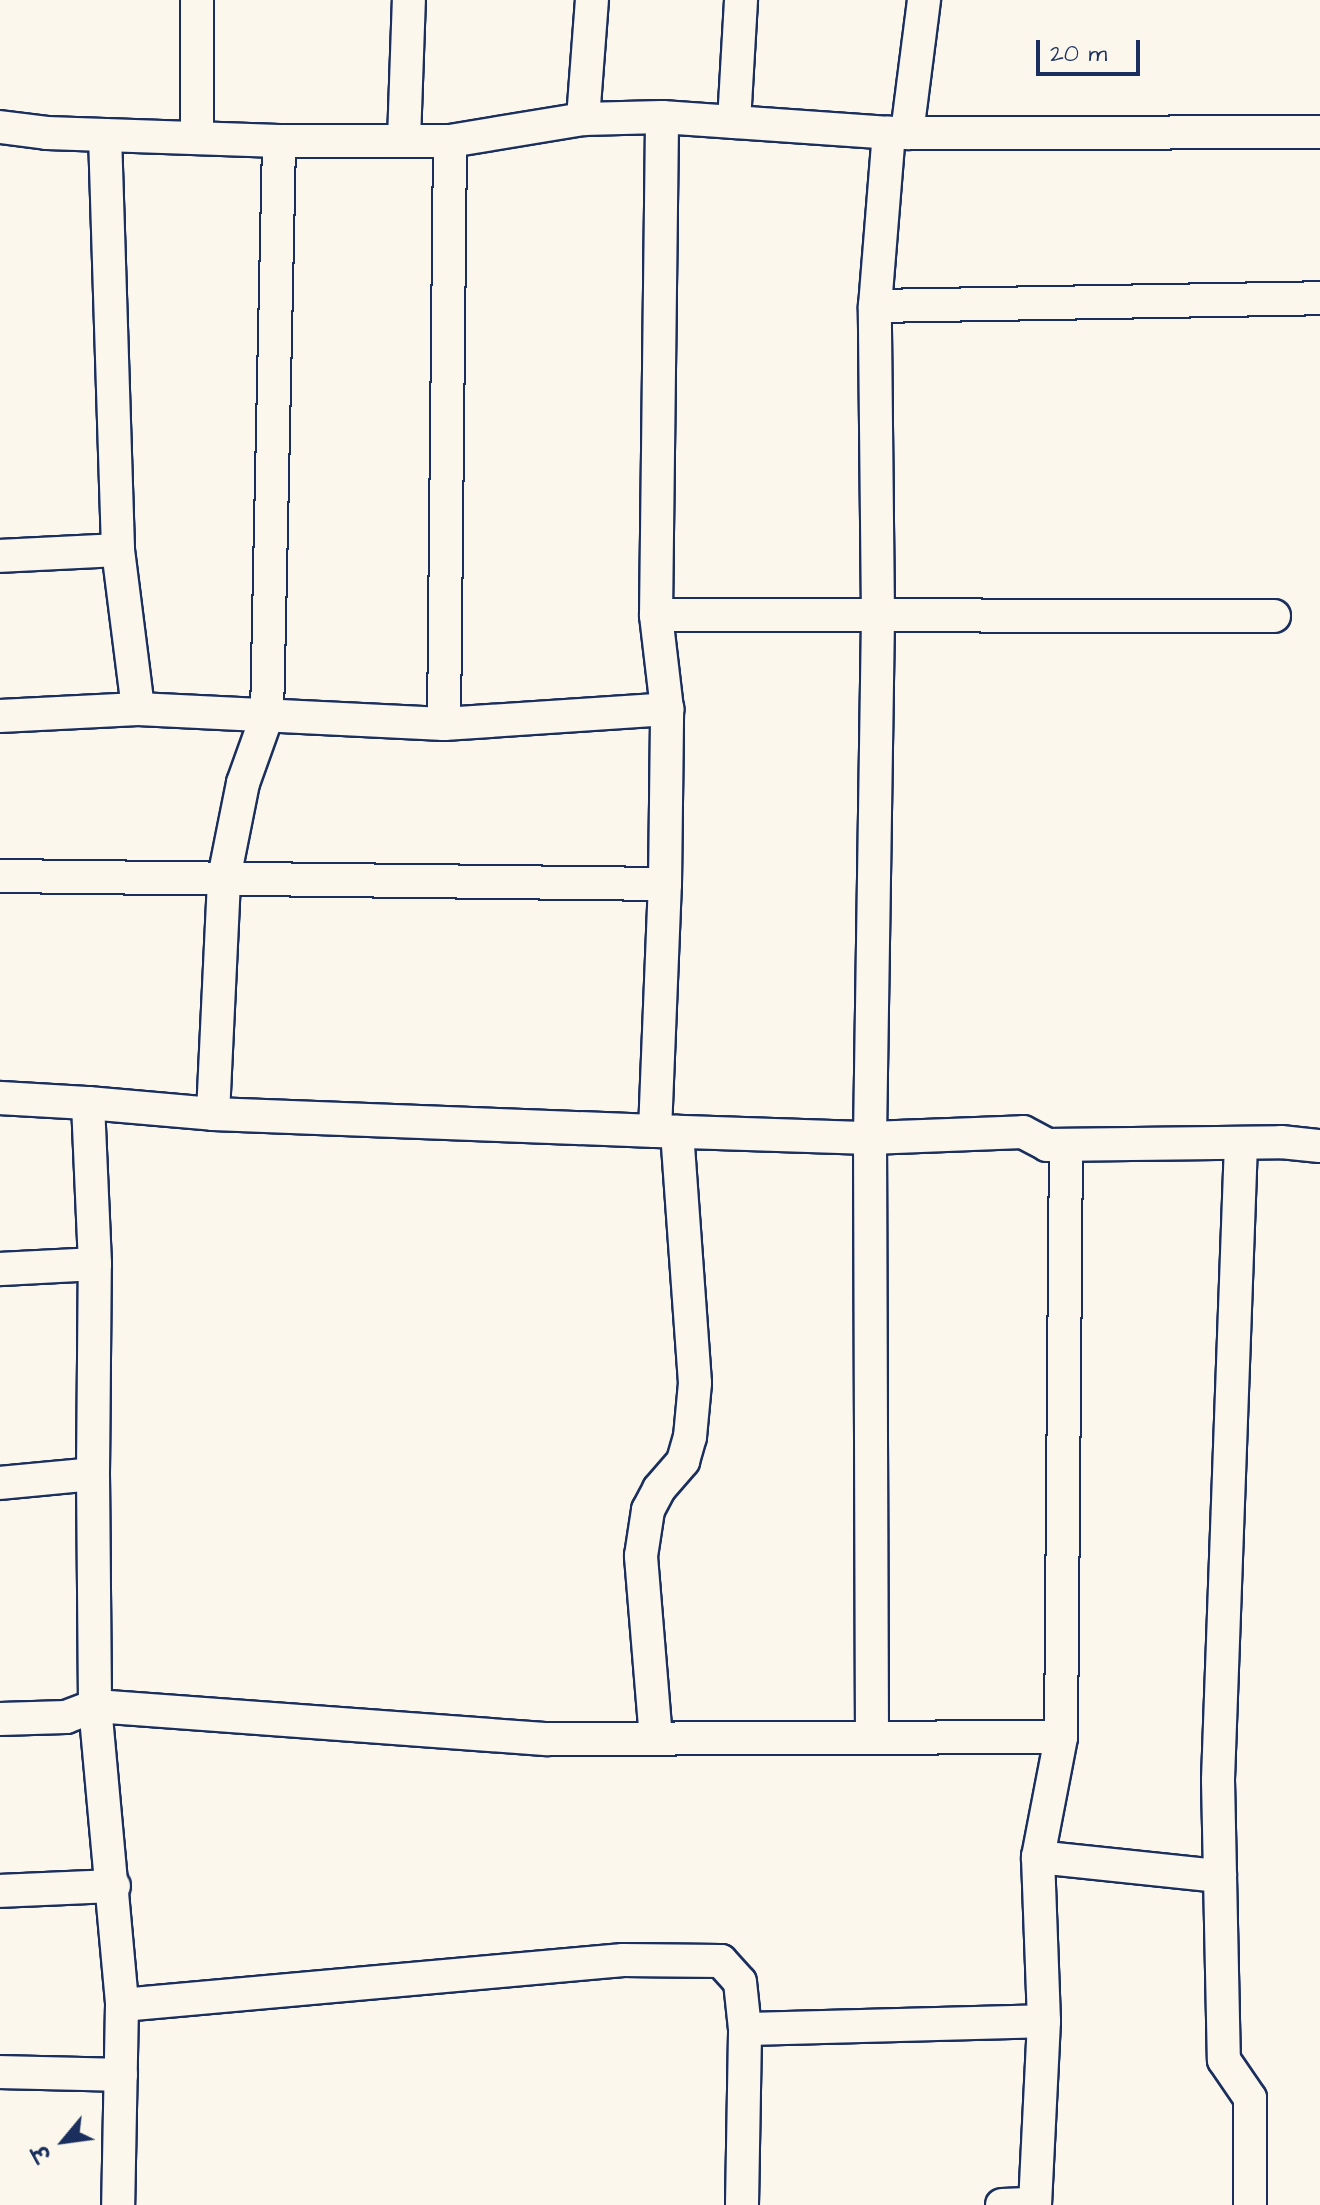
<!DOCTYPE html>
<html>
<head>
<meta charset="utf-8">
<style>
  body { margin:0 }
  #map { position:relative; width:1320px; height:2205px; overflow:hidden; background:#fbf7ec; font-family:"Architects Daughter","Playpen Sans Deva",sans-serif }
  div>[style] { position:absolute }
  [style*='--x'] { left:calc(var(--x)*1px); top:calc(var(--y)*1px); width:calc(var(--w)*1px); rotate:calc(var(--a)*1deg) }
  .roads { filter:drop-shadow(2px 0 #1b2f5e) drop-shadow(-2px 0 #1b2f5e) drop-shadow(0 2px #1b2f5e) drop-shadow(0 -2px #1b2f5e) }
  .street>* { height:32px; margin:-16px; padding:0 16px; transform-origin:16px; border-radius:16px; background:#fbf7ec }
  span { translate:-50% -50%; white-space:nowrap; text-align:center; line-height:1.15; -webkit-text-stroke:7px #fbf7ec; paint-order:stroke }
  .north { position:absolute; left:24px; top:2101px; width:80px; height:80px; -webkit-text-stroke:6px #fbf7ec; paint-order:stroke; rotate:241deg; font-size:22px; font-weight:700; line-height:32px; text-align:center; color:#1b2f5e }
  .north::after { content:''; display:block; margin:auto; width:28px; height:36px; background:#1b2f5e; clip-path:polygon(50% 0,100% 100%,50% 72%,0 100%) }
  .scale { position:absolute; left:1036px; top:40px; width:104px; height:36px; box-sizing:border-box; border:4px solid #1b2f5e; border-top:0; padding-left:10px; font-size:24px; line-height:28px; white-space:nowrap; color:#1b2f5e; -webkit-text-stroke:6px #fbf7ec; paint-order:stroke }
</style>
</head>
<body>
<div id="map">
  <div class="roads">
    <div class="street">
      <div style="--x:583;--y:119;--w:119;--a:-85.7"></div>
      <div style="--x:734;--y:122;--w:122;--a:-86.7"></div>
      <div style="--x:0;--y:127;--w:47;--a:7.3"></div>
      <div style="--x:47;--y:133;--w:232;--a:2"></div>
      <div style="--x:279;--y:141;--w:171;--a:0"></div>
      <div style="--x:450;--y:141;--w:135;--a:-9.4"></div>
      <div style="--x:583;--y:119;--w:79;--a:-1.5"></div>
      <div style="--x:662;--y:117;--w:228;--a:4"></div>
      <div style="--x:889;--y:133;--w:431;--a:-0.1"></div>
      <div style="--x:907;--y:133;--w:134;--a:-82.7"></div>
      <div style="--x:105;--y:135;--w:415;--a:88.2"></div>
      <div style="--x:118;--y:550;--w:160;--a:82.8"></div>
      <div style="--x:197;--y:136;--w:136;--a:-90"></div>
      <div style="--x:404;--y:140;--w:140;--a:-88"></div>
      <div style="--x:875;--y:306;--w:445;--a:-1"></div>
      <div style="--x:0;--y:556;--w:118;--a:-2.9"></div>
      <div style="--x:656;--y:615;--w:618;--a:0.09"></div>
      <div style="--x:0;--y:716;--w:138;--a:-2.9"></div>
      <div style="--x:138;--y:709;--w:306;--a:2.8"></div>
      <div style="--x:444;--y:724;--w:224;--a:-3.8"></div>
      <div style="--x:444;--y:724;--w:583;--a:-89.41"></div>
      <div style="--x:0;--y:876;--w:665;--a:0.69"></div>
      <div style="--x:0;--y:1098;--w:88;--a:3.3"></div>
      <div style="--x:213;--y:1114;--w:236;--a:-87.3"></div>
      <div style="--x:224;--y:878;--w:97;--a:-78.7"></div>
      <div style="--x:243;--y:783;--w:71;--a:-70.3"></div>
      <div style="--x:267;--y:716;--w:575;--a:-88.8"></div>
      <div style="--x:655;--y:1131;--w:247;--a:-87.7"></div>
      <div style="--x:665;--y:884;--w:175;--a:-89.3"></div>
      <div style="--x:667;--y:709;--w:95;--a:-96.7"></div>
      <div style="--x:656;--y:615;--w:498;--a:-89.3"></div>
      <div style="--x:1241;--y:1143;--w:637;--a:92.07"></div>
      <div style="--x:1218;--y:1780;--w:280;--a:88.8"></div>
      <div style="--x:1224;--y:2060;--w:46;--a:55.6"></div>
      <div style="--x:1250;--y:2098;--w:107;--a:90"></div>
      <div style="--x:0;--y:1269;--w:95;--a:-3"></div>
      <div style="--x:93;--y:1474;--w:232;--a:89.5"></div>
      <div style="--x:95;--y:1706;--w:300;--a:84.8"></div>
      <div style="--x:122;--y:2005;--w:200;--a:91.1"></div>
      <div style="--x:0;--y:1483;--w:93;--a:-5.5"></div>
      <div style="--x:93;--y:1474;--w:210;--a:-89.5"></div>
      <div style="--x:95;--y:1264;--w:161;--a:-92.5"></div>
      <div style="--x:88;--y:1103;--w:125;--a:5"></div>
      <div style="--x:213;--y:1114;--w:442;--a:2.2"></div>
      <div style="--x:655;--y:1131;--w:215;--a:1.9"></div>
      <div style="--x:870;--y:1138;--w:153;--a:-2.2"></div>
      <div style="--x:1023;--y:1132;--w:27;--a:28"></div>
      <div style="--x:1047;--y:1145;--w:234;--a:-0.7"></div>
      <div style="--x:1281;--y:1142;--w:39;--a:6"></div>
      <div style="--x:0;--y:1719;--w:66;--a:-1.7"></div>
      <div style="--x:66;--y:1717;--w:31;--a:-21"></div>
      <div style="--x:95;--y:1706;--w:454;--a:4.2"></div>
      <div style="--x:548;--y:1739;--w:513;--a:-0.22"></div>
      <div style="--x:872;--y:1738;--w:600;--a:-90.19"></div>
      <div style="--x:870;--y:1138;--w:522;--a:-89.12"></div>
      <div style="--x:878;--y:616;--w:310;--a:-90.6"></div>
      <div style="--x:875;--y:306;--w:174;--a:-85.4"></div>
      <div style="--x:656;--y:1739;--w:184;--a:-94.7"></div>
      <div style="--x:641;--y:1556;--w:47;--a:-81.3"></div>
      <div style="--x:648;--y:1510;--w:24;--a:-62"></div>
      <div style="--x:659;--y:1489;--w:37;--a:-49"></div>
      <div style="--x:683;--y:1461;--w:25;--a:-74"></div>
      <div style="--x:690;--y:1437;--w:54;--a:-84.7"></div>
      <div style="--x:695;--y:1383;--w:252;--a:-94.1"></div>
      <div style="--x:1038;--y:1857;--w:183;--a:6"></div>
      <div style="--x:0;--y:1891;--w:114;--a:-2.5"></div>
      <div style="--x:122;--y:2005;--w:503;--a:-5.13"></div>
      <div style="--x:623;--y:1960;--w:98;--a:0.6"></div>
      <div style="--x:721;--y:1961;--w:28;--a:48"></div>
      <div style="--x:740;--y:1982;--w:47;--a:83.9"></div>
      <div style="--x:0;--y:2072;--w:121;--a:1.4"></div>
      <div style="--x:742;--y:2205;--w:176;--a:-89"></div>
      <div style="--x:745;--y:2029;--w:299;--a:-1.5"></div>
      <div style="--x:1002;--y:2205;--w:33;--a:-2"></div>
      <div style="--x:1035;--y:2205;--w:184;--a:-87.2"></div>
      <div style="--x:1044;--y:2021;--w:164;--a:-92.1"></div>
      <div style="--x:1038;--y:1857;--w:122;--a:-79.1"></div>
      <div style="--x:1061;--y:1737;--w:591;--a:-89.52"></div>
    </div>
  </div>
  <div class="north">उ</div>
  <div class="scale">20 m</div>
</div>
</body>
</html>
